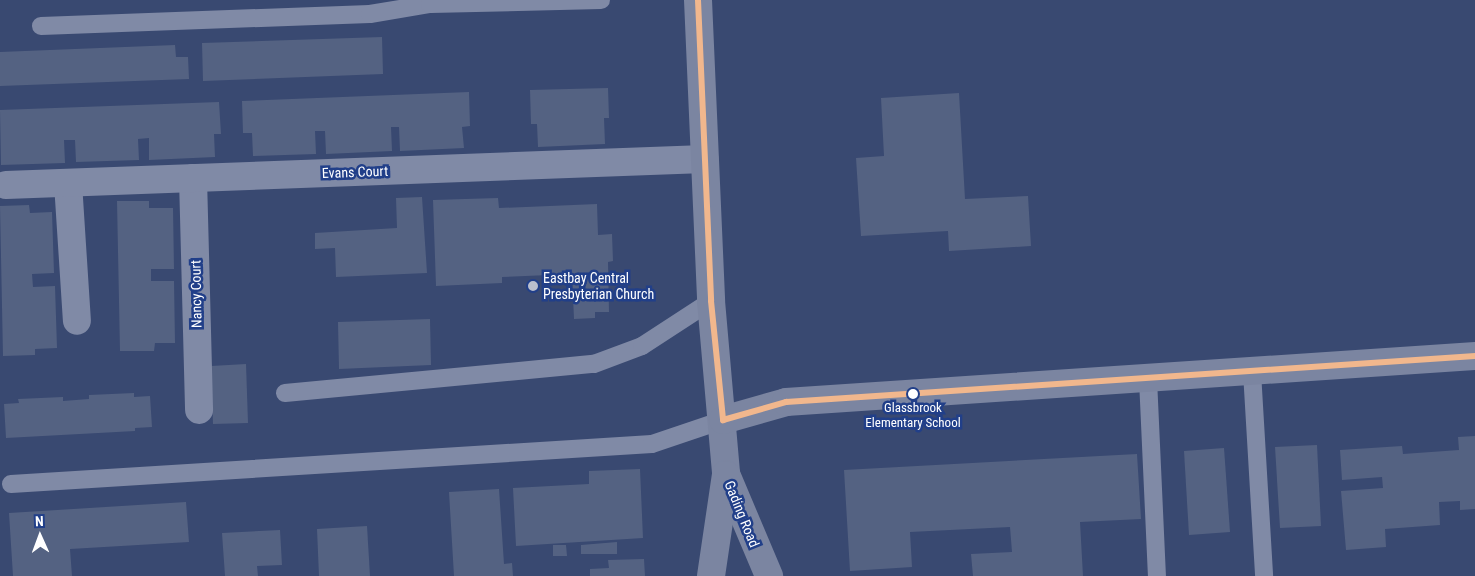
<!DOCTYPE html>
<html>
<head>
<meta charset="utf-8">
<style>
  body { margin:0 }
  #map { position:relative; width:1475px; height:576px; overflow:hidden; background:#394971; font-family:"Roboto Condensed",sans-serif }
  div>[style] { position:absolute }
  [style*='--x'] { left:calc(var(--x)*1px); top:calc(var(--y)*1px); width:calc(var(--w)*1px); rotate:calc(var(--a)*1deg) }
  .building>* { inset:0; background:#546282 }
  .lane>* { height:18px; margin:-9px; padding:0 9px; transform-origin:9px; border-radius:9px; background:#808aa6 }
  .street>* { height:28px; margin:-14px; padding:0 14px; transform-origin:14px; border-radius:14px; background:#808aa6 }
  .secondary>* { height:28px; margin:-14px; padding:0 14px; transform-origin:14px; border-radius:14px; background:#7b85a1 }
  .bus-1>* { height:6px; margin:-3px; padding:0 3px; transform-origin:3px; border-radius:3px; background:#f1b78d }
  .dots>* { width:14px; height:14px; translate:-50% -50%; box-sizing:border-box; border:2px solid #213f89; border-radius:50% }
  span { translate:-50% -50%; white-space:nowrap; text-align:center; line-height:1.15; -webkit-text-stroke:5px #213f89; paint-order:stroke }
  .bus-label { font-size:13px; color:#fff }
  .street-label { font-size:14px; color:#fff }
  .poi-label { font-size:14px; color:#fff }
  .left { translate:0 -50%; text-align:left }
  .north { position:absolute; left:15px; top:511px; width:50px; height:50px; -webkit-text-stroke:4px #213f89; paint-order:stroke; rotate:358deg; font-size:14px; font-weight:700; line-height:20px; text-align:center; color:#fff }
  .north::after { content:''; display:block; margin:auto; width:18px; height:22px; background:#fff; clip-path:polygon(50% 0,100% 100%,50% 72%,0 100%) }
</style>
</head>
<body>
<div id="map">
  <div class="building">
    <div style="clip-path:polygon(382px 37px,383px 74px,203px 81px,202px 43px)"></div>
    <div style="clip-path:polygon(175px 45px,176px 57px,188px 57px,189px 79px,0 86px,0 52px)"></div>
    <div style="clip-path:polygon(608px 88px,609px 118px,604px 118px,605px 144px,538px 147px,537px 124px,531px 124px,530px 90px)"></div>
    <div style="clip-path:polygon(469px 92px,470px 126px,462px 127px,464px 148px,400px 151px,399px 127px,391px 127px,392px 151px,326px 154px,325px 131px,315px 131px,316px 154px,253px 156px,252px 133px,243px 133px,242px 101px)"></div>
    <div style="clip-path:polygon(959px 93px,965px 199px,1028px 196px,1031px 246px,949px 251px,948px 231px,861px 236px,856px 158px,884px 156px,881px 98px)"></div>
    <div style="clip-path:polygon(219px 102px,221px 134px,214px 134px,215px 157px,149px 160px,149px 138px,138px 139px,139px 160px,76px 162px,75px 140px,64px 140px,65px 163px,1px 165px,0 110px)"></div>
    <div style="clip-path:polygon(422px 197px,427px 273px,336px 277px,335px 248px,315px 249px,315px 233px,397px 228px,396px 198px)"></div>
    <div style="clip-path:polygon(498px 198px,499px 208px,597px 204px,598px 235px,612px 234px,613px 261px,608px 262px,609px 312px,595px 312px,595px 318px,574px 319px,572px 274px,502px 277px,502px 283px,436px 286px,433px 200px)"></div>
    <div style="clip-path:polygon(117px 201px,149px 201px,149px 208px,173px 208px,174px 269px,151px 269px,151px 281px,174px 281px,175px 343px,155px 343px,154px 351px,120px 351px)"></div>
    <div style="clip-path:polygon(29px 205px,30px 213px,52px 212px,54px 273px,32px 274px,33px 287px,55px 286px,57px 348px,35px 349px,35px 355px,3px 356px,0 206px)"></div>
    <div style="clip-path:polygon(430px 319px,431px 365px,339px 369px,338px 322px)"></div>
    <div style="clip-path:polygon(246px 364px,248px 423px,213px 424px,211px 366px)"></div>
    <div style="clip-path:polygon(134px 393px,134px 397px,150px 396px,152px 427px,135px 428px,135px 431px,6px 438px,4px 404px,19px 403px,18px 399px,63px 397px,63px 401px,89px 399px,89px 395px)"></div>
    <div style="clip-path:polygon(1475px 436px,1475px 509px,1460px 510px,1460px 501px,1439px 502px,1440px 525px,1385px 529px,1386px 547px,1346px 550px,1341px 491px,1383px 488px,1382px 477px,1342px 480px,1340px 450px,1402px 446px,1403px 454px,1459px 450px,1458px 437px)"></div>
    <div style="clip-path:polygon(1317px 445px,1321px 526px,1280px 528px,1275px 447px)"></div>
    <div style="clip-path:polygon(1224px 448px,1230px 532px,1189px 535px,1184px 451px)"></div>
    <div style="clip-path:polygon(1137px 454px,1141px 519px,1080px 522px,1083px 576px,973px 576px,971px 554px,1012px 552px,1010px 527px,910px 532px,912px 567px,850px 571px,844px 470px)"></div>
    <div style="clip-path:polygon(640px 469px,643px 538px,516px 546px,513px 488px,589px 484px,589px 471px)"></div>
    <div style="clip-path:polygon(499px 489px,504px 564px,512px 563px,513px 576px,454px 576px,449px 492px)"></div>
    <div style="clip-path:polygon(186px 502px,189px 542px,70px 549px,72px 576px,13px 576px,9px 513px)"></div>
    <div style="clip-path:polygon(367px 526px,370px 576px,319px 576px,317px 529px)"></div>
    <div style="clip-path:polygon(280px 530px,282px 565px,257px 566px,258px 576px,225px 576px,222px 533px)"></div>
    <div style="clip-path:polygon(617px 542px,617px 554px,581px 554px,581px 545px)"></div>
    <div style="clip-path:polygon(553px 545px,566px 545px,567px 556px,553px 556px)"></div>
    <div style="clip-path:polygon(644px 559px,645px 576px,590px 576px,590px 569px,609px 568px,608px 560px)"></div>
  </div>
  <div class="lane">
    <div style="--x:41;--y:26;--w:329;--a:-2.1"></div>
    <div style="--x:370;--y:14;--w:61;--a:-9.5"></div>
    <div style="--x:430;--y:4;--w:171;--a:-1.3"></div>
    <div style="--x:1252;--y:372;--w:204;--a:86.6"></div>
    <div style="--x:1148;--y:379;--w:197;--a:87.4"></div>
    <div style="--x:285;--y:393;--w:310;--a:-5.4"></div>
    <div style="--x:594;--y:364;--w:51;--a:-20.6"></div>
    <div style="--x:642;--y:346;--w:82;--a:-33.1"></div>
    <div style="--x:11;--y:484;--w:642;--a:-3.57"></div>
    <div style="--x:652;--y:444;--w:75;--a:-18.7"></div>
  </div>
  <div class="street">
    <div style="--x:193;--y:178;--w:232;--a:88.5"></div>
    <div style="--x:68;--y:183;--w:138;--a:86.3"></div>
    <div style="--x:6;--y:185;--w:699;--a:-2.13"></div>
  </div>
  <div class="secondary">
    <div style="--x:698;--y:0;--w:301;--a:87.5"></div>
    <div style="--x:711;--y:301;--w:174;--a:85"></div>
    <div style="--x:726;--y:474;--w:111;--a:67.1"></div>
    <div style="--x:723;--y:420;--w:66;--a:-15.9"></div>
    <div style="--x:786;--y:402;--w:691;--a:-3.82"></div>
    <div style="--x:711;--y:576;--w:102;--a:-81.6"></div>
  </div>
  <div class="bus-1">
    <div style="--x:698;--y:0;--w:301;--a:87.5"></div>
    <div style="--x:711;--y:301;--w:120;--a:84.2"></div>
    <div style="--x:723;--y:420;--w:66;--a:-15.9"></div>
    <div style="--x:786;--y:402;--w:691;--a:-3.82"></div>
  </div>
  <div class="dots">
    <div style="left:533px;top:286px;background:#babfcd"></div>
    <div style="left:913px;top:394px;background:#fff"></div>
  </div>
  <div class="bus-label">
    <span style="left:913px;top:416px">Glassbrook<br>Elementary School</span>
  </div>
  <div class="street-label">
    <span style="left:355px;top:172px;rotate:-2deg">Evans Court</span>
    <span style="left:196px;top:294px;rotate:-91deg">Nancy Court</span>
    <span style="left:742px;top:514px;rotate:68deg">Gading Road</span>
  </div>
  <div class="poi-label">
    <span class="left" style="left:543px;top:286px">Eastbay Central<br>Presbyterian Church</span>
  </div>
  <div class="north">N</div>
</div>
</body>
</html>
